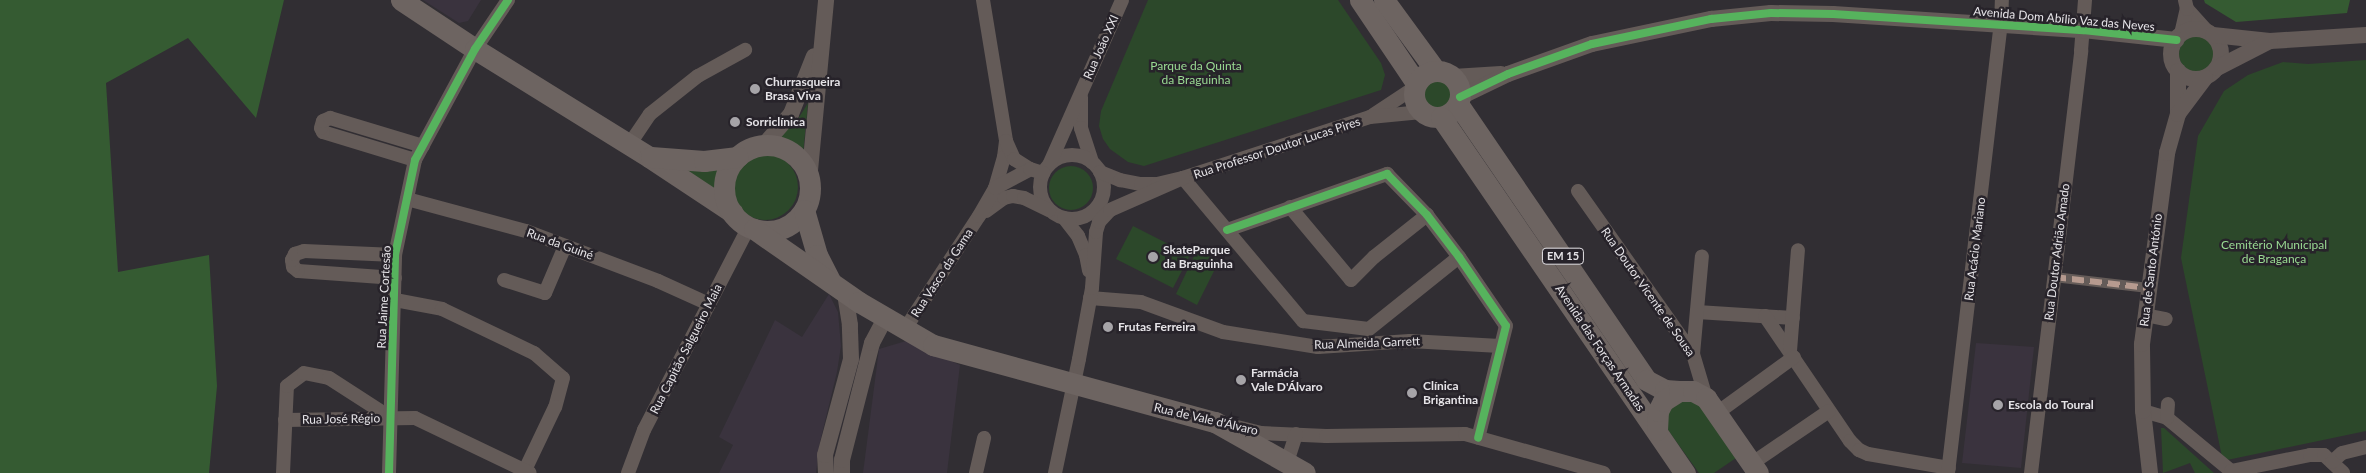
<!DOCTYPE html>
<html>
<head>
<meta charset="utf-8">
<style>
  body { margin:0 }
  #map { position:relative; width:2366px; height:473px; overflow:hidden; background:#312e33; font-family:Lato,sans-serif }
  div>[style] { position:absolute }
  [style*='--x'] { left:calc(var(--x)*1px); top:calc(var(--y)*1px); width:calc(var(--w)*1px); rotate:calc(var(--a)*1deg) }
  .built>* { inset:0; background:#3a333e }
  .green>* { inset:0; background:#2c482a }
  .round { border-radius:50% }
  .forest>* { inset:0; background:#355b32 }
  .pedestrian>* { height:10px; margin:-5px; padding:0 5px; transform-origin:5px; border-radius:5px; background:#645b58 }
  .minor>* { height:14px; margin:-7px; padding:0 7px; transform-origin:7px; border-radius:7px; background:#645b58 }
  .minor>.ring { margin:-7px; padding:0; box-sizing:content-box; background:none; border:14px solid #645b58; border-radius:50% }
  .tertiary>* { height:16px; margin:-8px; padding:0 8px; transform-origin:8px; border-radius:8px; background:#645b58 }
  .tertiary>.ring { margin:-8px; padding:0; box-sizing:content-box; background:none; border:16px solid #645b58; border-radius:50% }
  .primary>* { height:21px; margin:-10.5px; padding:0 10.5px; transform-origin:10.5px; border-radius:10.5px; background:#6d6461 }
  .primary>.ring { margin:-10.5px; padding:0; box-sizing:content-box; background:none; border:21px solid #6d6461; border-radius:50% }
  .quiet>* { height:6px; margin-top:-3px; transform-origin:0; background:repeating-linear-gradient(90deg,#b69a8f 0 12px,transparent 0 18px) }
  .cycleway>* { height:8px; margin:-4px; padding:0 4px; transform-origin:4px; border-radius:4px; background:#56b35d }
  .dots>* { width:14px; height:14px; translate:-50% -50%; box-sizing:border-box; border:2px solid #27232a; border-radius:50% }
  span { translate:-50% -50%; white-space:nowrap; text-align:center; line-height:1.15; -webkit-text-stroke:5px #27232a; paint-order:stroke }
  .shield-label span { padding:1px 4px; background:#27232a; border:1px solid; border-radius:4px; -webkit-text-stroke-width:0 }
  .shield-label { font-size:11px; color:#e5e3e7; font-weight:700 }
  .street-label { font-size:12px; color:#e5e3e7 }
  .park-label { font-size:12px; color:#99da92 }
  .poi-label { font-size:12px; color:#e5e3e7; font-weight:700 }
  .left { translate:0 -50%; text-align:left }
</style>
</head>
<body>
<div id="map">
  <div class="built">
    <div style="clip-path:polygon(423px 0,481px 0,468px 21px,459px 23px)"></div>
    <div style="clip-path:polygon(829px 294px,838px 312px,841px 346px,837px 372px,820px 442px,816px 473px,719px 473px,733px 445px,719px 437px,775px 320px,802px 337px)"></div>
    <div style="clip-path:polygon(906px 341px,960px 365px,947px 473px,863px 473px,879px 349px)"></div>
    <div style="clip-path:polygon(1976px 343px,2034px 347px,2021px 468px,1962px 463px)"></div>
  </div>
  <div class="green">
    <div style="clip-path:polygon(1148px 0,1338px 0,1381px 63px,1385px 75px,1381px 90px,1144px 166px,1128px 162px,1110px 149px,1103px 139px,1099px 126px,1101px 111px)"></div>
    <div class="round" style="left:2179px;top:36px;width:36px;height:36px"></div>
    <div style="clip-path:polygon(2366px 60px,2366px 431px,2227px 460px,2222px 457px,2181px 258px,2198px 136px,2224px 91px,2248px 75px,2283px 62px,2308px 64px)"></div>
    <div class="round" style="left:1421px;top:78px;width:32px;height:32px"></div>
    <div style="clip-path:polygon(808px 103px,803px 154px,778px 139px,798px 119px)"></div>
    <div class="round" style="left:732px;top:154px;width:66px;height:66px"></div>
    <div class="round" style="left:1049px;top:166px;width:44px;height:44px"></div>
    <div style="clip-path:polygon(674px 169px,720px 170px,717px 178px,716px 194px)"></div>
    <div style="clip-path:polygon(1133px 226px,1190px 255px,1173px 288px,1116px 259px)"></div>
    <div style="clip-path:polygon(1197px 250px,1219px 261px,1197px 305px,1176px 294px)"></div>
    <div style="clip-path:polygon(1676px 399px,1699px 402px,1736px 458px,1714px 473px,1699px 473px,1665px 426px,1665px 409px)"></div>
    <div style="clip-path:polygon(2161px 428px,2164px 428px,2214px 473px,2195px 473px,2190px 463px,2163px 473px)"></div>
  </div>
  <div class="forest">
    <div style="clip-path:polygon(0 0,284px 0,256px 118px,188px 38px,106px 83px,118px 272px,209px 255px,217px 386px,209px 473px,0 473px)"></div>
    <div style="clip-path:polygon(2204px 0,2350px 0,2347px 13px,2236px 22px,2205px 3px)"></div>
  </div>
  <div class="pedestrian">
    <div style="--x:2054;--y:277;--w:95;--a:6.7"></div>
  </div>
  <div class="minor">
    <div style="--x:983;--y:0;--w:143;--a:80.7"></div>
    <div style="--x:1006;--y:141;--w:16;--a:97"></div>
    <div style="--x:1004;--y:157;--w:32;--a:106"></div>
    <div style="--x:2187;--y:9;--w:30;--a:48"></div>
    <div style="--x:2181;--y:34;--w:26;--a:-77"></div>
    <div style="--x:2187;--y:9;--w:9;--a:-103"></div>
    <div style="--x:1081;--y:97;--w:31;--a:90"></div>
    <div style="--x:1081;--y:128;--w:36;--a:72"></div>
    <div style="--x:1373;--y:115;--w:49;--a:-33.4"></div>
    <div style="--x:1006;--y:141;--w:20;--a:66"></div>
    <div style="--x:1014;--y:159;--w:19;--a:32"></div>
    <div style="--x:629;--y:145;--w:37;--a:-56"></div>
    <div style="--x:650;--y:114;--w:61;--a:-38.4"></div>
    <div style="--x:698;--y:76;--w:54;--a:-29"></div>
    <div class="ring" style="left:1040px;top:155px;width:50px;height:50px"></div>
    <div style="--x:415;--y:160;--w:96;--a:-163.1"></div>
    <div style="--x:323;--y:132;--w:4;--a:-117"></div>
    <div style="--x:321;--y:128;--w:7;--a:-74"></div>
    <div style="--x:323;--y:121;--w:8;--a:-23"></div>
    <div style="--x:330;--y:118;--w:97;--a:16.8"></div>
    <div style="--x:1049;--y:165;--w:180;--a:-66.1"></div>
    <div style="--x:1100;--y:172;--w:22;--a:22"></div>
    <div style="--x:1120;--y:180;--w:21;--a:11"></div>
    <div style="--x:1141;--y:184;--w:16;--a:0"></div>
    <div style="--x:1157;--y:184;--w:27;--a:-13"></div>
    <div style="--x:1183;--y:178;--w:197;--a:-18.1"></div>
    <div style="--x:1370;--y:117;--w:52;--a:-5.5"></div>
    <div style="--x:1183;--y:178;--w:187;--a:50"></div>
    <div style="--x:1303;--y:321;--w:66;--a:6.9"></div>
    <div style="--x:1369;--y:329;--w:115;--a:-38.7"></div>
    <div style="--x:1578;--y:191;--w:199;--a:54.8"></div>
    <div style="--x:1693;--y:354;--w:46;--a:73.5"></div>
    <div style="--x:407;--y:199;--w:123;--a:15.1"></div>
    <div style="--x:526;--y:231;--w:141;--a:20.7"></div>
    <div style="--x:658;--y:281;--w:56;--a:24.3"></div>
    <div style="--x:1290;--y:207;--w:95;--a:50.1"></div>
    <div style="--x:1351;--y:280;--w:33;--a:-45"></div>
    <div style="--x:1374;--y:257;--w:68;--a:-38.4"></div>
    <div style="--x:986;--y:211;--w:22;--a:-36"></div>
    <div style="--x:1004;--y:198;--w:9;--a:-13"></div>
    <div style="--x:1013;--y:196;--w:11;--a:10"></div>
    <div style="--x:1024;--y:198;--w:28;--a:26"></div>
    <div style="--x:1064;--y:218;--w:23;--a:52"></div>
    <div style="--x:1078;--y:236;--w:21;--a:67"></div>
    <div style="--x:1086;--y:255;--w:16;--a:79"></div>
    <div style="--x:1227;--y:230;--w:170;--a:-19.3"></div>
    <div style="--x:1387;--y:174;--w:57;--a:45.7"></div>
    <div style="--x:1427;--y:215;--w:53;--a:52.7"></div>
    <div style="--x:1459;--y:257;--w:83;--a:55.7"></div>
    <div style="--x:1506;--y:326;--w:115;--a:104"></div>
    <div style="--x:395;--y:278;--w:97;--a:-175.9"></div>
    <div style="--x:298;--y:271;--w:6;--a:-141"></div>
    <div style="--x:293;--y:267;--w:7;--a:-98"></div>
    <div style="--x:292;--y:260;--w:7;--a:-63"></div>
    <div style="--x:295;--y:254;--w:9;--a:-18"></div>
    <div style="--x:304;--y:251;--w:91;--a:2.5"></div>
    <div style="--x:504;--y:280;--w:43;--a:17.6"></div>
    <div style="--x:545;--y:293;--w:51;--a:-66.9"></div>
    <div style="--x:1090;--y:298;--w:51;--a:4.5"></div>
    <div style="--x:1141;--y:302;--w:87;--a:20.1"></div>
    <div style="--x:1223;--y:332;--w:96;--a:9"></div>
    <div style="--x:1318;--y:347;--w:92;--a:-3.7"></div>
    <div style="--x:1410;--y:341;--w:90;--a:3.2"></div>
    <div style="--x:395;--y:300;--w:48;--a:10.8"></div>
    <div style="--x:442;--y:309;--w:102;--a:25.6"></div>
    <div style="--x:534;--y:353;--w:38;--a:41"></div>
    <div style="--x:563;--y:378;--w:30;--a:105"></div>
    <div style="--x:555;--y:407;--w:70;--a:115.5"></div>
    <div style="--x:1697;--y:312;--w:96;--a:3.6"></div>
    <div style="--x:2145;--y:315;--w:21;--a:11"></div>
    <div style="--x:1765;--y:316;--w:151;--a:55.8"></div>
    <div style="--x:1850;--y:441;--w:13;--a:45"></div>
    <div style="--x:1859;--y:450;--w:10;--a:24"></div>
    <div style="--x:1868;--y:454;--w:82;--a:9.8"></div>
    <div style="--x:905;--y:329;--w:135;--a:-56.8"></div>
    <div style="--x:979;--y:216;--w:32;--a:-60"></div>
    <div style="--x:995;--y:188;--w:40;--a:-28"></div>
    <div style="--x:1030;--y:169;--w:14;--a:17"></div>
    <div style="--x:1790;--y:351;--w:101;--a:-85.5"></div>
    <div style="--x:1693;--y:354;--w:98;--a:-84.8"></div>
    <div style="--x:2143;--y:411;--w:25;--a:16"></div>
    <div style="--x:2167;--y:418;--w:83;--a:39.6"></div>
    <div style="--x:2231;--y:471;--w:81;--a:-11.4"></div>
    <div style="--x:2310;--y:455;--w:14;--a:0"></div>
    <div style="--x:2324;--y:455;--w:26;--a:43"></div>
    <div style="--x:1717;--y:413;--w:95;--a:-36"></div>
    <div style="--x:2167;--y:418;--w:14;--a:-86"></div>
    <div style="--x:285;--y:420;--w:130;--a:-0.9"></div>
    <div style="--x:415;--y:418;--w:127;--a:25.6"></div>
    <div style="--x:1233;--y:426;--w:29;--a:14"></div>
    <div style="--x:1261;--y:433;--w:65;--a:2.6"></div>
    <div style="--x:1326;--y:436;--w:139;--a:-0.8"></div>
    <div style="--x:1465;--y:434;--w:144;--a:15.7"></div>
    <div style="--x:2332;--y:462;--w:13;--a:-42"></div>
    <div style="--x:2342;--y:453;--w:25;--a:-14"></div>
    <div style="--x:1751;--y:464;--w:94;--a:-34.2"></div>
    <div style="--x:1291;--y:465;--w:9;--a:-103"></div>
    <div style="--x:1289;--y:456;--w:23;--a:-72"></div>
    <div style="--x:283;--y:473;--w:87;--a:-87.4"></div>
    <div style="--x:287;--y:386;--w:21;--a:-37"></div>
    <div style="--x:304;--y:373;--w:25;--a:11"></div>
    <div style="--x:329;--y:378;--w:74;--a:32.8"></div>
    <div style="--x:389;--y:473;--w:218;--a:-88.4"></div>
    <div style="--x:395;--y:255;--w:97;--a:-78.1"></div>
    <div style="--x:415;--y:160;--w:126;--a:-61.6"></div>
    <div style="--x:475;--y:49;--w:59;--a:-56"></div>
    <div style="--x:628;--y:473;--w:46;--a:-69.6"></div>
    <div style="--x:644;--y:430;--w:229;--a:-62.7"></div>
    <div style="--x:976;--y:473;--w:36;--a:-77"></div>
    <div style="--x:1055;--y:473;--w:116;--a:-78.1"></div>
    <div style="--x:1079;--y:359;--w:72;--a:-79.6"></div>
    <div style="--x:1092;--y:288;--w:56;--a:-85.9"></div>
    <div style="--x:1096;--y:232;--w:10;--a:-73"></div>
    <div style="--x:1099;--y:222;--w:16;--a:-47"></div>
    <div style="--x:1110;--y:210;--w:80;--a:-23.7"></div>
    <div style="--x:1948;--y:473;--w:451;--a:-83.3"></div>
    <div style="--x:2001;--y:25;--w:25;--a:-88"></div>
    <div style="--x:2031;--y:473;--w:425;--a:-83.2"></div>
    <div style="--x:2081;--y:51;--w:51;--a:-85.5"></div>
  </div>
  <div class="tertiary">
    <div class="ring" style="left:2171px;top:29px;width:34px;height:34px"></div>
    <div style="--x:2213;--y:35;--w:57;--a:6"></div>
    <div style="--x:2270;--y:41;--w:96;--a:-3.6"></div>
    <div style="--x:2217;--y:68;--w:59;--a:-27"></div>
    <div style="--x:2178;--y:71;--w:43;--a:90"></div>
    <div style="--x:1453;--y:77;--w:48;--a:-3.6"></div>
    <div style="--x:1460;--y:97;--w:53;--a:-25.6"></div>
    <div style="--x:1508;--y:74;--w:89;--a:-19.7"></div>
    <div style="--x:1592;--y:44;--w:122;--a:-11.9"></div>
    <div style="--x:1711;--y:19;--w:60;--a:-5.7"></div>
    <div style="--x:1771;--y:13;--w:62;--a:0.9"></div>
    <div style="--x:1833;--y:14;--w:251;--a:3.7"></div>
    <div style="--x:2083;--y:30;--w:94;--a:6.1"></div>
    <div style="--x:764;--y:145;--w:41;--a:-48.9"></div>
    <div style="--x:791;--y:114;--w:62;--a:-68.4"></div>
    <div style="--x:809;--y:181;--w:182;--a:-84.6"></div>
    <div style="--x:826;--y:473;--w:18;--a:-93"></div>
    <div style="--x:825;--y:455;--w:99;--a:-74.8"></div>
    <div style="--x:851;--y:359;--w:34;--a:-92"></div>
    <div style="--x:850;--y:325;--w:33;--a:-99"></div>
    <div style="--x:842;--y:473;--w:13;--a:-90"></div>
    <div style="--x:842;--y:460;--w:121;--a:-75.6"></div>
    <div style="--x:872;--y:343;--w:30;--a:-62"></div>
    <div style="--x:2150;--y:473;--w:62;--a:-96.4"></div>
    <div style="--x:2143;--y:411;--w:67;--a:-90.9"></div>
    <div style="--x:2142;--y:344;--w:193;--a:-82.5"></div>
    <div style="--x:2167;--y:153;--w:41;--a:-74.2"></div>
    <div style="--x:2178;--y:114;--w:45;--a:-53.1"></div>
  </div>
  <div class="primary">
    <div style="--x:401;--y:0;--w:89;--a:33.5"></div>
    <div style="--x:475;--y:49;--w:205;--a:31.8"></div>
    <div style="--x:649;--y:157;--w:100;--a:33.5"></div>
    <div style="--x:1360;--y:0;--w:100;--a:56"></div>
    <div style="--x:1384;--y:0;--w:87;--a:53.9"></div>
    <div class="ring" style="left:1414px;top:71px;width:25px;height:25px"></div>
    <div style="--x:1458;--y:104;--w:334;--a:55.7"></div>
    <div style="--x:1646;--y:380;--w:21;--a:28"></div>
    <div style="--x:1665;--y:390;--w:14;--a:4"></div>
    <div style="--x:1441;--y:117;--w:432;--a:55.6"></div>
    <div class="ring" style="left:724px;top:145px;width:65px;height:65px"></div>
    <div style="--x:651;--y:157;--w:53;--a:4.3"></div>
    <div style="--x:704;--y:161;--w:34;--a:-7"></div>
    <div style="--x:804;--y:210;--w:47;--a:73.9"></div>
    <div style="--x:817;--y:255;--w:29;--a:63"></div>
    <div style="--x:754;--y:229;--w:128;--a:34.8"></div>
    <div style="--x:859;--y:302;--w:86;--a:30.2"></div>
    <div style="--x:933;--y:345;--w:292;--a:15.3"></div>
    <div style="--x:1215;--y:422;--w:103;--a:29.5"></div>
    <div style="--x:1657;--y:430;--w:19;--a:-87"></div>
    <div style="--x:1658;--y:411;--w:11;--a:-63"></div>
    <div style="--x:1663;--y:401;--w:19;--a:-32"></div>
    <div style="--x:1679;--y:391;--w:14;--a:0"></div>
    <div style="--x:1693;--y:391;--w:15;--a:28"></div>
    <div style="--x:1706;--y:398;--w:91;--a:55.3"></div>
  </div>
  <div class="quiet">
    <div style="--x:2054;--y:277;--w:95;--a:6.7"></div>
  </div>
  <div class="cycleway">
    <div style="--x:1460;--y:97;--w:53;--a:-25.6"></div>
    <div style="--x:1508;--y:74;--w:89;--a:-19.7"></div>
    <div style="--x:1592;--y:44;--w:122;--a:-11.9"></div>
    <div style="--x:1711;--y:19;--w:60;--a:-5.7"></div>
    <div style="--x:1771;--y:13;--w:62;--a:0.9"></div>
    <div style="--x:1833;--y:14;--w:251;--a:3.7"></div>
    <div style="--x:2083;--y:30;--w:94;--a:6.1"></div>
    <div style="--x:1227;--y:230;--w:170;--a:-19.3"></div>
    <div style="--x:1387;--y:174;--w:57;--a:45.7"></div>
    <div style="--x:1427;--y:215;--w:53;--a:52.7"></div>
    <div style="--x:1459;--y:257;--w:83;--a:55.7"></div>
    <div style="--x:1506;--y:326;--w:115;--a:104"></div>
    <div style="--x:389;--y:473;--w:218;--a:-88.4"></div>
    <div style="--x:395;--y:255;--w:97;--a:-78.1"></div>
    <div style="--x:415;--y:160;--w:126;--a:-61.6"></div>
    <div style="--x:475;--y:49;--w:59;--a:-56"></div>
  </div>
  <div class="dots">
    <div style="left:755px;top:89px;background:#a6a4a8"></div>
    <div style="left:735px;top:122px;background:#a6a4a8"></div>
    <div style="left:1153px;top:257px;background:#a6a4a8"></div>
    <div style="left:1108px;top:327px;background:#a6a4a8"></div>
    <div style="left:1241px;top:380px;background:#a6a4a8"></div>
    <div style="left:1412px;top:393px;background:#a6a4a8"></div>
    <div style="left:1998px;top:405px;background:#a6a4a8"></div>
  </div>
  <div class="shield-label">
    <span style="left:1563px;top:256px">EM 15</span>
  </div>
  <div class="street-label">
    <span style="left:2064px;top:19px;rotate:5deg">Avenida Dom Abílio Vaz das Neves</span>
    <span style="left:1101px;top:47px;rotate:-66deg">Rua João XXI</span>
    <span style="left:1277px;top:148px;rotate:-18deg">Rua Professor Doutor Lucas Pires</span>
    <span style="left:560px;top:244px;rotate:20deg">Rua da Guiné</span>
    <span style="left:1975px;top:249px;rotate:-83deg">Rua Acácio Mariano</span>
    <span style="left:2057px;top:252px;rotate:-83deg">Rua Doutor Adrião Amado</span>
    <span style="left:2151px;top:270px;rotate:-83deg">Rua de Santo António</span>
    <span style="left:942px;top:273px;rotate:-57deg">Rua Vasco da Gama</span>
    <span style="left:1648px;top:292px;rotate:55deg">Rua Doutor Vicente de Sousa</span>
    <span style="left:384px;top:297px;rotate:-87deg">Rua Jaime Cortesão</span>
    <span style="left:1367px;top:343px;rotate:-2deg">Rua Almeida Garrett</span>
    <span style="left:1600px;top:348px;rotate:56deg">Avenida das Forças Armadas</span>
    <span style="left:686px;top:349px;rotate:-63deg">Rua Capitão Salgueiro Maia</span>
    <span style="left:341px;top:419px;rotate:-1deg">Rua José Régio</span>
    <span style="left:1206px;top:419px;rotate:13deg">Rua de Vale d'Álvaro</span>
  </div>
  <div class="park-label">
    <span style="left:1196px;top:73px">Parque da Quinta<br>da Braguinha</span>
    <span style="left:2274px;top:252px">Cemitério Municipal<br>de Bragança</span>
  </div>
  <div class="poi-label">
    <span class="left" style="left:765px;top:89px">Churrasqueira<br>Brasa Viva</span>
    <span class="left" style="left:746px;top:122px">Sorriclínica</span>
    <span class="left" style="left:1163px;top:257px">SkateParque<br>da Braguinha</span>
    <span class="left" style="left:1118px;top:327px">Frutas Ferreira</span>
    <span class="left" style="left:1251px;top:380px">Farmácia<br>Vale D'Álvaro</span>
    <span class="left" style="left:1423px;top:393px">Clínica<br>Brigantina</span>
    <span class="left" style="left:2008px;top:405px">Escola do Toural</span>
  </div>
</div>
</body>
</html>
